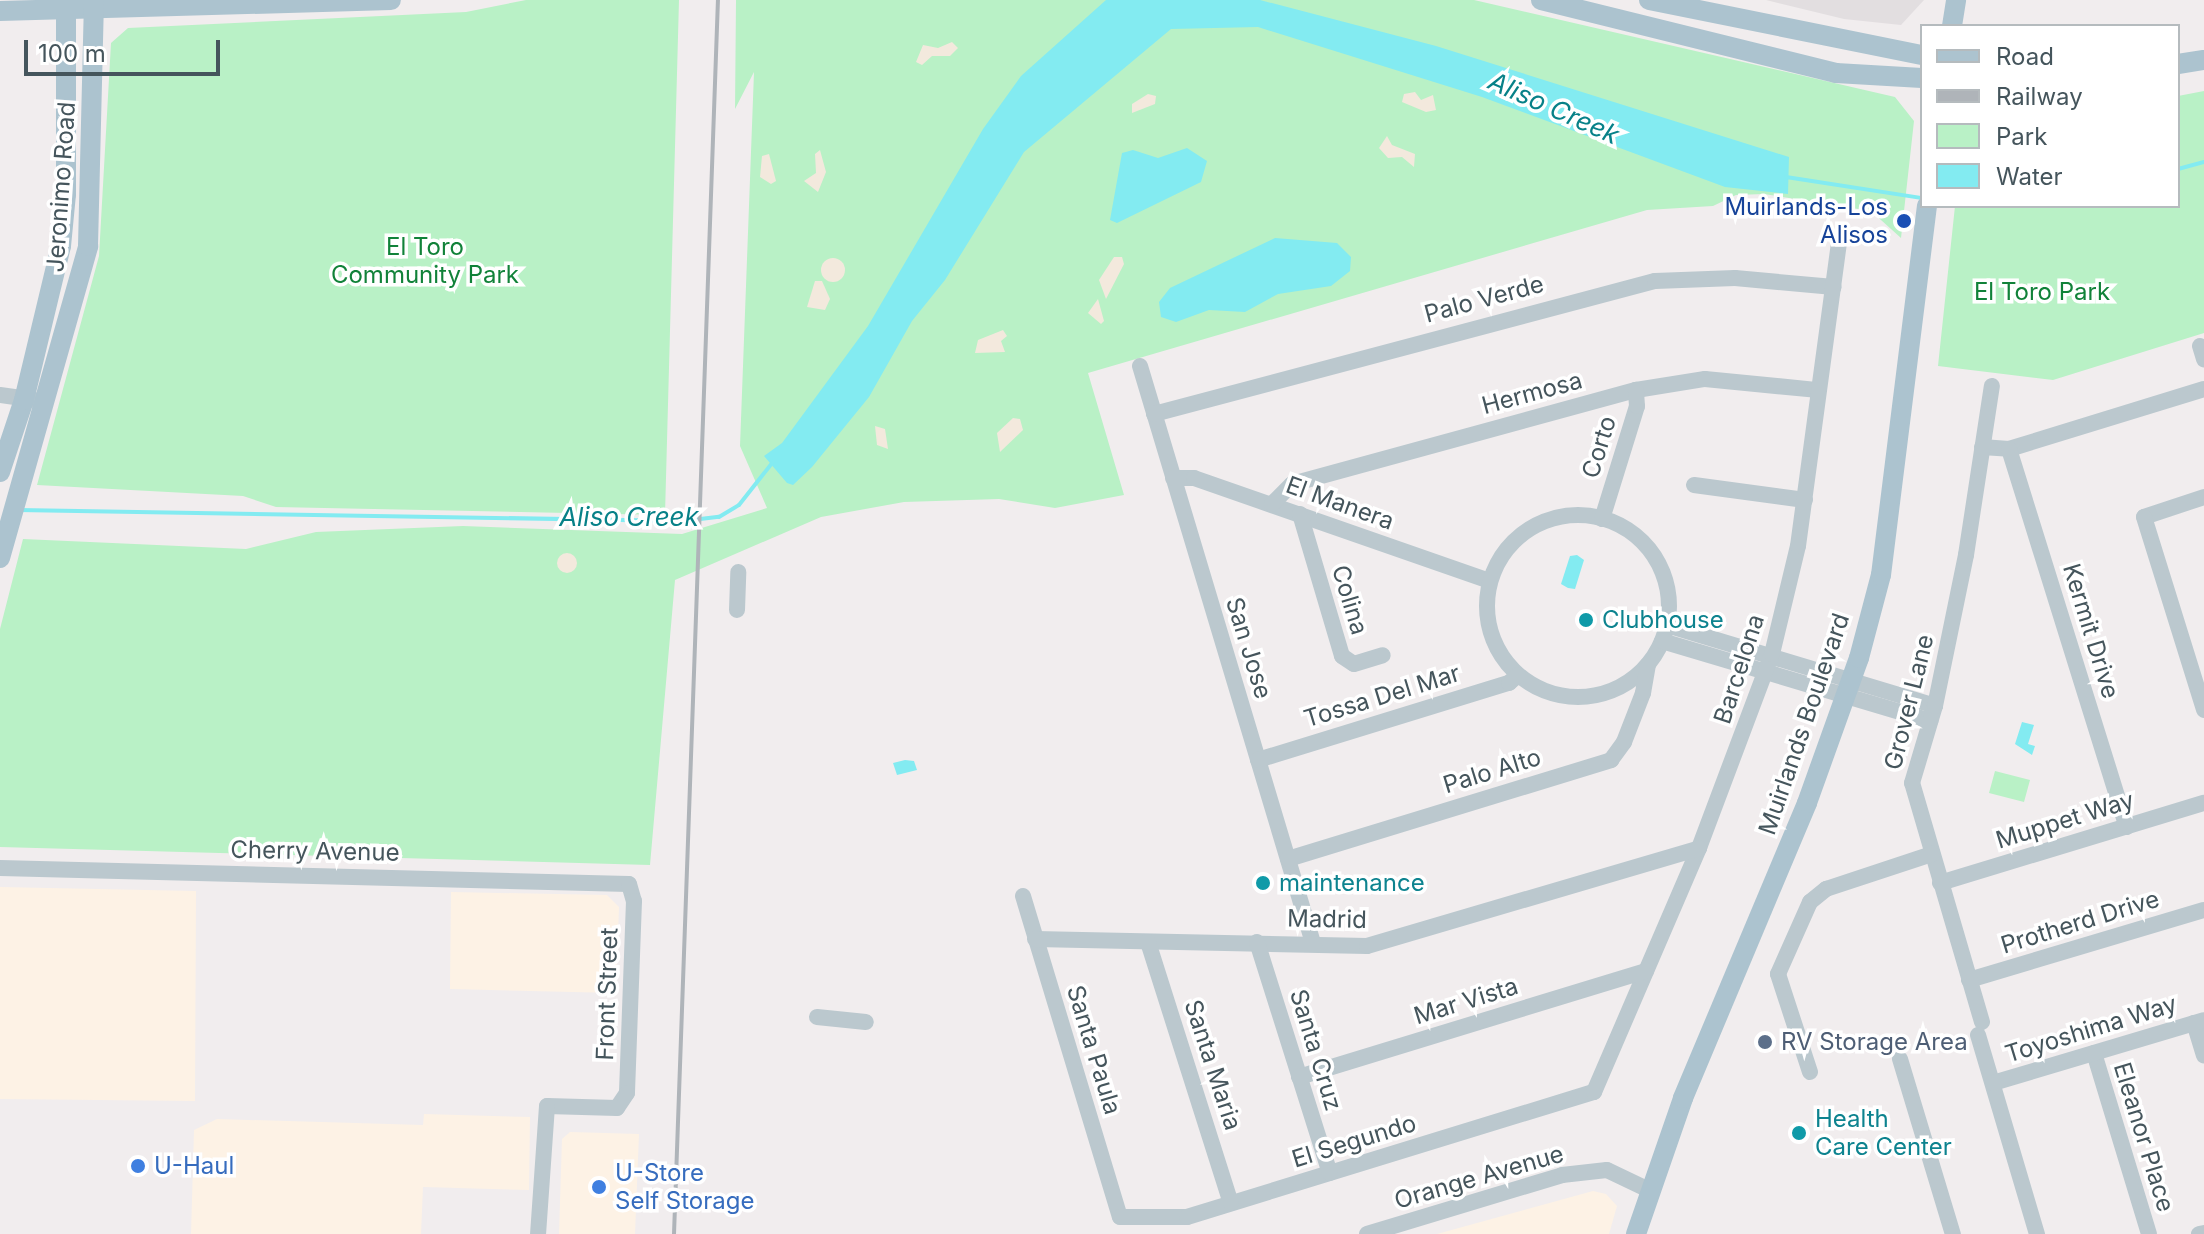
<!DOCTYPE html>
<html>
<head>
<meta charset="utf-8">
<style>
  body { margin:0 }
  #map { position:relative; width:2204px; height:1234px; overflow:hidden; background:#f1edee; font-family:Inter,sans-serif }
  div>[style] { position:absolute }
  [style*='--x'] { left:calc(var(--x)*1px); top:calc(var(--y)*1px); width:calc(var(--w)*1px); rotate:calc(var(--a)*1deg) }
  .commercial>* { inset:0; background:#fdf2e5 }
  .education>* { inset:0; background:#e2dee0 }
  .green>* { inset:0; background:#b9f1c6 }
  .sand>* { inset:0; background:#f3e9dd }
  .round { border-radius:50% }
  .water>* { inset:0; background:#83ebf1 }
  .stream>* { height:4px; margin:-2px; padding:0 2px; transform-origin:2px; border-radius:2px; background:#83ebf1 }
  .minor>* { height:16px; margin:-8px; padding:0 8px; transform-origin:8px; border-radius:8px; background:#bbc8ce }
  .minor>.ring { margin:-8px; padding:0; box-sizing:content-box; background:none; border:16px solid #bbc8ce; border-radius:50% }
  .major>* { height:20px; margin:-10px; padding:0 10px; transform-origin:10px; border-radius:10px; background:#acc3cf }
  .rail>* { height:4px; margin:-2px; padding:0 2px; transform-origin:2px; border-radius:2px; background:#afb4b9 }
  .dots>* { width:22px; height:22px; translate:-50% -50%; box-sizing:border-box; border:4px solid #fff; border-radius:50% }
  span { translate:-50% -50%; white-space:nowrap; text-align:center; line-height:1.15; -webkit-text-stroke:7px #fff; paint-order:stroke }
  .street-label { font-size:24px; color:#45555c }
  .transit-label { font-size:24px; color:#164399 }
  .right { translate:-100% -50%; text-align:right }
  .park-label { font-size:24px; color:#118239 }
  .culture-label { font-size:24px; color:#0d838f }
  .left { translate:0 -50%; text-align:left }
  .service-label { font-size:24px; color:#4e5e75 }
  .shop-label { font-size:24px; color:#366cbe }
  .water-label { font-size:26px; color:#078188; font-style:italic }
  .legend { position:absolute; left:1920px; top:24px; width:260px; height:184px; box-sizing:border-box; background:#fff; border:2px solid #b5bbbe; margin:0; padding:10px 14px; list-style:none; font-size:24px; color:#45555c }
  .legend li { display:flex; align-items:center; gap:16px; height:40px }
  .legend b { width:40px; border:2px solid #b5bbbe }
  .scale { position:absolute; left:24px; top:40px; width:196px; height:36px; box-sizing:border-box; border:4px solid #45555c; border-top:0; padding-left:10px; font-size:24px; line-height:28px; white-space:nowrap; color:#45555c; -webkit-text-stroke:6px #fff; paint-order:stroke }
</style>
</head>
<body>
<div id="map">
  <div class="commercial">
    <div style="clip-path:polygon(0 887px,196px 891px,195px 1101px,0 1099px)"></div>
    <div style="clip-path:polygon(451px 892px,607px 895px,619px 907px,616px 993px,450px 989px)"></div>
    <div style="clip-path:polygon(424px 1114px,530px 1117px,529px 1190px,423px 1187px,421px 1234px,191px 1234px,194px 1130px,217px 1119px,423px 1125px)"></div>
    <div style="clip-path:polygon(570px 1132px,639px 1134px,635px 1234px,559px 1234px,562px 1139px)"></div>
    <div style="clip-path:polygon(1593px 1191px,1606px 1194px,1617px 1206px,1609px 1234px,1437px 1234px)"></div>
  </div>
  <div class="education">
    <div style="clip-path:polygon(1766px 0,1924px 0,1901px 25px,1844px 19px)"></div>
  </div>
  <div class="green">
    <div style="clip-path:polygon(526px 0,679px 0,665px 515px,276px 507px,243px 496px,37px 485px,99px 256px,111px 43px,128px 28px,466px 12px)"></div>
    <div style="clip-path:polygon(736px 0,1474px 0,1895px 97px,1914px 121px,1901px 238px,1871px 211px,1764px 194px,1736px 195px,1713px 206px,1647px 210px,1088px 373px,1124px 495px,1055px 508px,999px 499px,904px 502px,821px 517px,675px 580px,650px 865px,0 847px,0 629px,23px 539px,246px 549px,316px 532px,463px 526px,682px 534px,767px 508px,740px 446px,754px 72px,735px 109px)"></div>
    <div style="clip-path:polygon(2204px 91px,2204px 333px,2053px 380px,1938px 366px,1955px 206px,2178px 206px,2178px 96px)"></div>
    <div style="clip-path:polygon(1995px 771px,2030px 780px,2024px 802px,1989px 793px)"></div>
  </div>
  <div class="sand">
    <div style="clip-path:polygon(952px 42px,958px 48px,950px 56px,932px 56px,922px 65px,916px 62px,923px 45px,938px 48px)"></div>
    <div style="clip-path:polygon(1415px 92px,1421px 100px,1433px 95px,1436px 110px,1426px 112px,1402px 102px,1404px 94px)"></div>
    <div style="clip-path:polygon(1148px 94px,1156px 96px,1155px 104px,1132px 113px,1132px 104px)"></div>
    <div style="clip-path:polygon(1387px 136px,1392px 145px,1415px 154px,1414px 167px,1402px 157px,1388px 158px,1379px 148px)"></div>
    <div style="clip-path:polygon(820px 150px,826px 172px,818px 192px,804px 181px,816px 173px,815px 154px)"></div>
    <div style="clip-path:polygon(769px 154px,776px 181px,771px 184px,760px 177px,762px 156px)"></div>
    <div style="clip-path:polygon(1114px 257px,1122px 257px,1124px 264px,1106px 299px,1099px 280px)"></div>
    <div class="round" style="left:821px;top:258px;width:24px;height:24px"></div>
    <div style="clip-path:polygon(815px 281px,822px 281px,830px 299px,825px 310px,807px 307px)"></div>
    <div style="clip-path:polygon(1098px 299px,1104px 321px,1101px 324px,1088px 313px)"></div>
    <div style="clip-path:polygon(1003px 330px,1007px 336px,1001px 341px,1005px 352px,975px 353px,978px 340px)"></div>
    <div style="clip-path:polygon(1013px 418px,1020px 419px,1023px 430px,1000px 452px,997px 433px)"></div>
    <div style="clip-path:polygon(875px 426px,885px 429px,888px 449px,877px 445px)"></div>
    <div class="round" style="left:557px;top:553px;width:20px;height:20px"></div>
  </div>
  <div class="water">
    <div style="clip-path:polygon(1106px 0,1260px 0,1436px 46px,1789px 157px,1788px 194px,1725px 187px,1482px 97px,1258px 27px,1171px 29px,1024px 152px,945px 280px,912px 321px,869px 397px,812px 467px,793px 485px,787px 483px,764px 456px,782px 443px,868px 326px,983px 129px,1021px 76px)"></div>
    <div style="clip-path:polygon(1187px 148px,1207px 161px,1201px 182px,1117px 223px,1110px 220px,1122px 153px,1133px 150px,1158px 158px)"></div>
    <div style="clip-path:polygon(1275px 238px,1337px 243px,1351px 257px,1350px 271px,1331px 286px,1278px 294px,1245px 312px,1209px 310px,1176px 322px,1161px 317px,1159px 302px,1170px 288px)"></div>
    <div style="clip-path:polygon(1577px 555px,1584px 560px,1575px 589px,1568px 588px,1561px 584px,1570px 556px)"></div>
    <div style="clip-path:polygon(2022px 722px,2034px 725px,2028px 744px,2035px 746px,2032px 755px,2015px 744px)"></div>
    <div style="clip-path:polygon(905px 760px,914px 761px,917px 770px,897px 775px,893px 763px)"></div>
  </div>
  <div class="stream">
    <div style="--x:2178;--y:169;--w:27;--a:-15"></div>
    <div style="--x:1786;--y:177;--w:138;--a:8.8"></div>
    <div style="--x:18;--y:510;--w:666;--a:0.95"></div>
    <div style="--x:684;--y:521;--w:35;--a:-7"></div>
    <div style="--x:719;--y:517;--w:23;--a:-31"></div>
    <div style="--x:739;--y:505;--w:55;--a:-51.7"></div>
  </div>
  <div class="minor">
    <div style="--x:2200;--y:346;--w:14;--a:73"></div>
    <div style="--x:1140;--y:366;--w:602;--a:73.31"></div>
    <div style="--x:0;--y:395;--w:34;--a:8"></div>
    <div style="--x:1154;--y:414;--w:518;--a:-14.87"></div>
    <div style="--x:1655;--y:281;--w:80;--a:-2.1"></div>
    <div style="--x:1735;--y:278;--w:99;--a:5.2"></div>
    <div style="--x:1982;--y:447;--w:27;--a:4"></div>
    <div style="--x:2009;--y:449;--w:204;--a:-17.1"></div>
    <div style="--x:2009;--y:449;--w:396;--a:72.7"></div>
    <div style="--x:1173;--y:478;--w:21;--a:0"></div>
    <div style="--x:1194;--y:478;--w:313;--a:19.2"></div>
    <div style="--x:1694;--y:485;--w:112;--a:7.7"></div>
    <div style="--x:2204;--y:497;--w:63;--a:161.6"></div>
    <div style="--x:2144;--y:517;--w:202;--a:72.7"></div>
    <div style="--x:1272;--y:504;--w:28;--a:-45"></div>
    <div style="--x:1292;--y:484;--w:357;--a:-15.3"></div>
    <div style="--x:1636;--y:390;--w:70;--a:-9.1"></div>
    <div style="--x:1705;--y:379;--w:114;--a:5.6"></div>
    <div style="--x:1300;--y:514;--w:148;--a:73.5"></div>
    <div style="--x:1342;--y:656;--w:14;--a:34"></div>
    <div style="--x:1354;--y:664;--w:30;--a:-17"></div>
    <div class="ring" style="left:1487px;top:515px;width:166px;height:166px"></div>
    <div style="--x:1602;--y:519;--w:118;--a:-72.8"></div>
    <div style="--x:1637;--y:406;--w:16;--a:-94"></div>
    <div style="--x:737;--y:610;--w:38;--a:-88"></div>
    <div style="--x:1667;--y:625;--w:280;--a:16.8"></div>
    <div style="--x:1662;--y:641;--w:280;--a:16.6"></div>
    <div style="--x:1258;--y:760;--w:263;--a:-17.1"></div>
    <div style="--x:1509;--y:683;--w:12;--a:-42"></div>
    <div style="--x:1288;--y:859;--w:338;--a:-17"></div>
    <div style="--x:1611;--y:760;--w:22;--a:-54"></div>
    <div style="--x:1624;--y:742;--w:53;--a:-68.8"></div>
    <div style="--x:1643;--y:693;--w:29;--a:-80"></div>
    <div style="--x:0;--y:868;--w:629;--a:1.46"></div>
    <div style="--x:629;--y:884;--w:18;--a:74"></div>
    <div style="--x:634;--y:901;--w:192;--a:92.1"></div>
    <div style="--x:627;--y:1093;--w:18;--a:124"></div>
    <div style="--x:617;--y:1108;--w:70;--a:-178.4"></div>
    <div style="--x:547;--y:1106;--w:128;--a:94"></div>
    <div style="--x:1940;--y:883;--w:276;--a:-16.9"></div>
    <div style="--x:1023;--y:896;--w:335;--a:73.2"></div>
    <div style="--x:1120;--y:1217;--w:67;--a:0"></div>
    <div style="--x:1187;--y:1217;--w:426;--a:-17.1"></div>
    <div style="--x:1594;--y:1092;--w:266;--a:-66.7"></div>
    <div style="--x:1699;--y:848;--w:207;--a:-69.4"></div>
    <div style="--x:1772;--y:654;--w:111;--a:-76.5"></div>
    <div style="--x:1798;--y:546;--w:308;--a:-82.3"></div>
    <div style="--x:1035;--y:939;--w:332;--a:1.2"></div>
    <div style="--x:1367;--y:946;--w:346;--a:-16.4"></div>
    <div style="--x:1148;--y:942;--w:274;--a:72.4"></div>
    <div style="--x:1257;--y:942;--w:242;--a:72.5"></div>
    <div style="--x:1969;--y:980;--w:245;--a:-16.6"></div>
    <div style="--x:817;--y:1017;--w:49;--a:5.8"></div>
    <div style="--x:1982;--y:1022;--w:249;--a:-106.3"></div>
    <div style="--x:1912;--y:783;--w:80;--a:-73.4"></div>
    <div style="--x:1935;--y:706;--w:154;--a:-78.4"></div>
    <div style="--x:1966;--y:555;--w:171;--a:-81.3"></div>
    <div style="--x:2194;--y:1023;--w:34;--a:73"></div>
    <div style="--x:1978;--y:1035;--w:208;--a:73.5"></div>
    <div style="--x:2094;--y:1053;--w:189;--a:73.1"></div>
    <div style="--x:1900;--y:1059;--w:183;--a:73.2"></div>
    <div style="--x:1810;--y:1072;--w:103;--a:-108.1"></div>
    <div style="--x:1778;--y:974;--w:79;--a:-66"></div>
    <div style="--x:1810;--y:902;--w:21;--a:-39"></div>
    <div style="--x:1826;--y:889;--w:112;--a:-18.3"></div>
    <div style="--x:1299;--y:1077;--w:363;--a:-17"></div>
    <div style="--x:1993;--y:1083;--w:220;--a:-16.6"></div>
    <div style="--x:1367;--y:1234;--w:204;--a:-16.8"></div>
    <div style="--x:1562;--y:1175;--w:45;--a:-6.3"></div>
    <div style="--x:1607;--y:1170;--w:47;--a:25.5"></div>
    <div style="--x:2199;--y:1234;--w:5;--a:-11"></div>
  </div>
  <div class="major">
    <div style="--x:1541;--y:0;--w:304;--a:13.9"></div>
    <div style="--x:1836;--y:73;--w:86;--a:3.3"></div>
    <div style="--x:1649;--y:0;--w:278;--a:11.4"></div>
    <div style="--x:0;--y:11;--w:391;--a:-1.6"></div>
    <div style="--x:1952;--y:26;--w:26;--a:-81"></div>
    <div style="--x:2178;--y:64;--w:26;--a:-9"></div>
    <div style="--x:0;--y:472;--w:76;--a:-71.6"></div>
    <div style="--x:24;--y:400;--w:158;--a:-76.5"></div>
    <div style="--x:61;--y:246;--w:52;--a:-84.5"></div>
    <div style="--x:66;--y:194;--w:194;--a:-90"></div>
    <div style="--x:0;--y:558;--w:324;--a:-74.2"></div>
    <div style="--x:88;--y:246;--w:246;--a:-88.6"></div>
    <div style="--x:1636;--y:1234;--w:144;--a:-70.9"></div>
    <div style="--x:1683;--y:1098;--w:320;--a:-67.2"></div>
    <div style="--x:1807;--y:803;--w:154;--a:-70.3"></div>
    <div style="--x:1859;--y:658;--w:86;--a:-75.2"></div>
    <div style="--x:1881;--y:575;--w:372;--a:-82.9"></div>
  </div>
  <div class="rail">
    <div style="--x:674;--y:1234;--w:1235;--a:-87.96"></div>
  </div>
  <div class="dots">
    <div style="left:1904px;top:221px;background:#1a4fb4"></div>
    <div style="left:1586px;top:620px;background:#0f9aa8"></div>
    <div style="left:1263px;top:883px;background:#0f9aa8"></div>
    <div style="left:1765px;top:1042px;background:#5c6f8a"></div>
    <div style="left:1799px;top:1133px;background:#0f9aa8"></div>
    <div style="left:138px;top:1166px;background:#3f7fe0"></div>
    <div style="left:599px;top:1187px;background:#3f7fe0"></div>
  </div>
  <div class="street-label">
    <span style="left:61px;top:187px;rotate:-86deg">Jeronimo Road</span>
    <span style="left:1484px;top:299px;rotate:-15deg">Palo Verde</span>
    <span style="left:1532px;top:393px;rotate:-15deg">Hermosa</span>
    <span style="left:1599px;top:447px;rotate:-73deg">Corto</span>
    <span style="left:1340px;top:503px;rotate:20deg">El Manera</span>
    <span style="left:1350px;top:600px;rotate:73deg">Colina</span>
    <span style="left:2091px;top:631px;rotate:73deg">Kermit Drive</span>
    <span style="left:1249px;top:648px;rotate:73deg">San Jose</span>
    <span style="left:1739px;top:669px;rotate:-72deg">Barcelona</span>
    <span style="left:1382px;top:696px;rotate:-17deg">Tossa Del Mar</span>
    <span style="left:1909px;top:702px;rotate:-76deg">Grover Lane</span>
    <span style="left:1804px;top:724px;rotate:-71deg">Muirlands Boulevard</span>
    <span style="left:1492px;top:771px;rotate:-17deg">Palo Alto</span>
    <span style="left:2065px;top:820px;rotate:-17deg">Muppet Way</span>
    <span style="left:315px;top:851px;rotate:1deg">Cherry Avenue</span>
    <span style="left:1327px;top:919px;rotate:1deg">Madrid</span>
    <span style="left:2080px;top:922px;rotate:-17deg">Protherd Drive</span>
    <span style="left:607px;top:994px;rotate:-88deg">Front Street</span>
    <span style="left:1466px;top:1001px;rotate:-17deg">Mar Vista</span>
    <span style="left:2091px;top:1029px;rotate:-17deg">Toyoshima Way</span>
    <span style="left:1094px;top:1050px;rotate:73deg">Santa Paula</span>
    <span style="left:1316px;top:1050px;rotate:73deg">Santa Cruz</span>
    <span style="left:1213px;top:1065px;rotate:72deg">Santa Maria</span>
    <span style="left:2144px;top:1137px;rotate:73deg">Eleanor Place</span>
    <span style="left:1354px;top:1141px;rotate:-17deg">El Segundo</span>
    <span style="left:1479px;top:1177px;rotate:-16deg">Orange Avenue</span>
  </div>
  <div class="transit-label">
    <span class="right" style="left:1888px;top:221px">Muirlands-Los<br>Alisos</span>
  </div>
  <div class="park-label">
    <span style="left:425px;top:261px">El Toro<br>Community Park</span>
    <span style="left:2042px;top:292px">El Toro Park</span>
  </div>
  <div class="culture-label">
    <span class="left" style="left:1602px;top:620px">Clubhouse</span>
    <span class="left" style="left:1279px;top:883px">maintenance</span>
    <span class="left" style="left:1815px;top:1133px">Health<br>Care Center</span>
  </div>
  <div class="service-label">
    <span class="left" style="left:1781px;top:1042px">RV Storage Area</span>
  </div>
  <div class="shop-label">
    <span class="left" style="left:154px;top:1166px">U-Haul</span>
    <span class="left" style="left:615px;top:1187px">U-Store<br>Self Storage</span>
  </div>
  <div class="water-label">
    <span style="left:1554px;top:108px;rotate:24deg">Aliso Creek</span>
    <span style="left:629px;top:517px">Aliso Creek</span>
  </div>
  <ul class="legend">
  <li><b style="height:10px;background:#acc3cf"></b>Road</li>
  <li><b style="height:10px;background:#afb4b9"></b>Railway</li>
  <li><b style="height:22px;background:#b9f1c6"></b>Park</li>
  <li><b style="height:22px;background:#83ebf1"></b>Water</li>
  </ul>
  <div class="scale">100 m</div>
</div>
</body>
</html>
